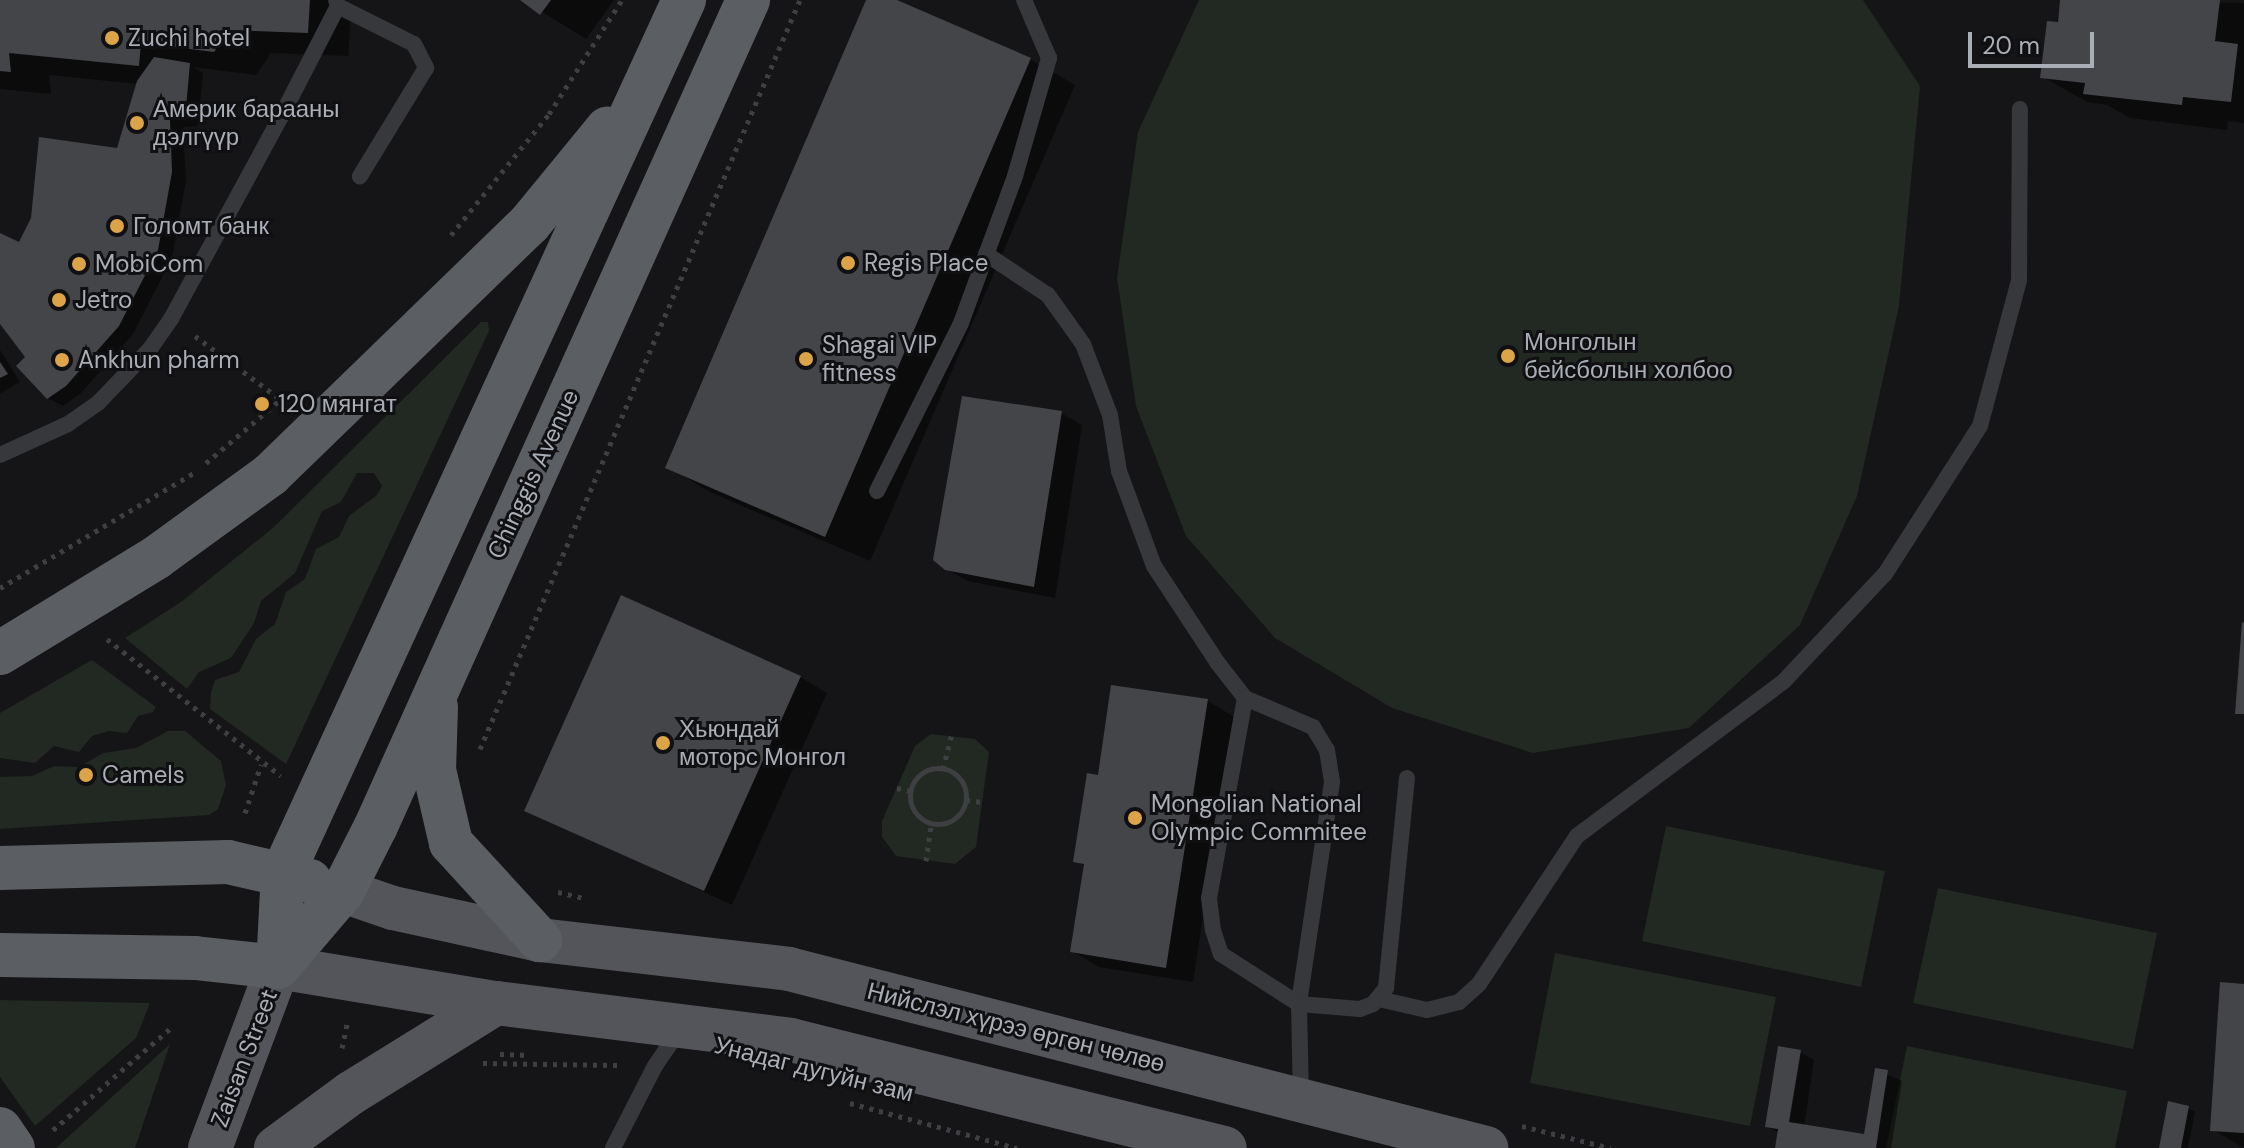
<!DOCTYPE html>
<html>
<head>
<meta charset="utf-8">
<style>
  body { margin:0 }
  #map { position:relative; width:2244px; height:1148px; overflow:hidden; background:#151517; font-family:"DM Sans",sans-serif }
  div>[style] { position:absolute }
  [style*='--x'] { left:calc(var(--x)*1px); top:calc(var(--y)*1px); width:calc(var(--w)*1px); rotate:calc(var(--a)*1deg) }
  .green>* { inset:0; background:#222822 }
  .shadow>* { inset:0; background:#0007 }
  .building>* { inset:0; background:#444549 }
  .path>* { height:5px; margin-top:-2.5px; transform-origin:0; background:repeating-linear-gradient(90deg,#3d3f42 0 4px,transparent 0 10px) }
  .path>.ring { margin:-2.5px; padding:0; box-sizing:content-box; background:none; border:5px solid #3d3f42; border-radius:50% }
  .service>* { height:16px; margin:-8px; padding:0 8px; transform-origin:8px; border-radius:8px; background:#37383b }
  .primary>* { height:44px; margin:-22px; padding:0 22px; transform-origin:22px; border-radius:22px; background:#53555a }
  .trunk>* { height:44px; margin:-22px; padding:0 22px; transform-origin:22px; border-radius:22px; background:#5b5e63 }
  .dots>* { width:22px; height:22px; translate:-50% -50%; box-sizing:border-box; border:4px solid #101012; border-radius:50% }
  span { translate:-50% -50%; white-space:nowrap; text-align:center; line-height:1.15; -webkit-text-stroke:6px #101012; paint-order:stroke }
  .poi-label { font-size:24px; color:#a9adb5 }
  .left { translate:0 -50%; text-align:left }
  .street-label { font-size:24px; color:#a9adb5 }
  .scale { position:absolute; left:1968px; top:32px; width:126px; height:36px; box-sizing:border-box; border:4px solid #a9adb5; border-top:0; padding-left:10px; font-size:24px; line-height:28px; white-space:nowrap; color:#a9adb5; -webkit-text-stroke:6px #101012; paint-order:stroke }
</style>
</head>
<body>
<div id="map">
  <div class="green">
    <div style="clip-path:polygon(1199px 0,1863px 0,1920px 86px,1899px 306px,1857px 496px,1800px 625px,1689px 728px,1533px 753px,1392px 708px,1275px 638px,1186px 536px,1136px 406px,1117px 278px,1138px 132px)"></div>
    <div style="clip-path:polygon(481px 322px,488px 322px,489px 331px,286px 764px,210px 709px,211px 692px,215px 680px,239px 672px,256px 639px,275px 624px,286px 592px,305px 579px,316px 549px,339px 537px,349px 516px,377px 495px,382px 486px,374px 473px,357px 473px,341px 502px,322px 511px,295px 573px,261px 601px,254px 623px,231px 658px,199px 672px,187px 689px,125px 638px,181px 602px,274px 527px)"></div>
    <div style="clip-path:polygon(92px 660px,156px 707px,153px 712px,138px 716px,127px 733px,109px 731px,92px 736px,79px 752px,54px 746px,35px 763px,0 758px,0 713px)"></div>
    <div style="clip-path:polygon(168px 731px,185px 731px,221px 761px,226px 785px,218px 809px,209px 815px,0 829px,0 777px,32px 776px,54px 766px,79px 767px,103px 753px,136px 748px)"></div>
    <div style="clip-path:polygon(931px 734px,975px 739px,989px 752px,976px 847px,955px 864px,896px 856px,882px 837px,882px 821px,915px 746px)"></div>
    <div style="clip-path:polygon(1666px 826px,1885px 871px,1861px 987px,1642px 941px)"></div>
    <div style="clip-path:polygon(1938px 888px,2157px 933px,2133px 1049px,1913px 1003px)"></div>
    <div style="clip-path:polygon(1555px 953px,1776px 997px,1750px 1126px,1530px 1083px)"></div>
    <div style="clip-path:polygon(0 1000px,150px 1003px,136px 1038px,35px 1126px,0 1077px)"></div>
    <div style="clip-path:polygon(170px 1044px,135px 1148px,56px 1148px)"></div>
    <div style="clip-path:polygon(1907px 1046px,2127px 1091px,2115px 1148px,1886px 1148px)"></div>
  </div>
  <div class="shadow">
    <div style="clip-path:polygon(0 0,346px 0,351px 16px,348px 56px,271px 53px,256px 75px,193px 67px,203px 73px,198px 126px,183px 127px,186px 180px,172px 258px,133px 334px,81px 393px,63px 406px,48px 398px,28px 357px,0 321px,0 239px,19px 245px,118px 150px,138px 84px,49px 75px,51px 94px,0 89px)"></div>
    <div style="clip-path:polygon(523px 0,614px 0,586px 39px)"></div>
    <div style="clip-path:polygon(868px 0,892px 0,1030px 59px,1075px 85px,870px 561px,712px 493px,667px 467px)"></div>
    <div style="clip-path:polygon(2062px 0,2244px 3px,2244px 123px,2228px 121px,2227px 130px,2130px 118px,2107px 105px,2087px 102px,2043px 77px)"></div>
    <div style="clip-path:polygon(0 350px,20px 382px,1px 393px,0 393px)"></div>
    <div style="clip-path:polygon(1061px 413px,1082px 425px,1055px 598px,968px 581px,946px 569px)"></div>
    <div style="clip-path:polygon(800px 677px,827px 693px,732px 905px,527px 810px)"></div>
    <div style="clip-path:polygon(1113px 687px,1208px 701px,1234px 717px,1193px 982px,1099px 967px,1072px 951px,1085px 866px,1076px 861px,1099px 777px)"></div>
    <div style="clip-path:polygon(2244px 986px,2244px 1148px,2212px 1129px)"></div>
    <div style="clip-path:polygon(1800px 1052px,1814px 1060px,1804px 1127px,1866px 1137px,1877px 1070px,1902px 1081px,1891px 1148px,1777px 1148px,1779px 1133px,1767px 1126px)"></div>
    <div style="clip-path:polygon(2188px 1108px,2195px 1112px,2188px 1148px,2161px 1148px)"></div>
  </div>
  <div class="building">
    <div style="clip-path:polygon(0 0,310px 0,308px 33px,230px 30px,214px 52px,141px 43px,139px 66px,9px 53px,11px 72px,0 71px)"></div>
    <div style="clip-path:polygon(520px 0,551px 0,540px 15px)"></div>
    <div style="clip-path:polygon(866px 0,897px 0,1031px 58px,825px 537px,665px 468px)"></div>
    <div style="clip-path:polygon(2060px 0,2220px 0,2215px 41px,2238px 44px,2231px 102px,2183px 97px,2182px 105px,2083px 94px,2085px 83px,2040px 78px,2047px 21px,2058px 22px)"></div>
    <div style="clip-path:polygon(154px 57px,190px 63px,185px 119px,170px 120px,172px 172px,158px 250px,119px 326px,66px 386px,47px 399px,16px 366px,25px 357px,0 324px,0 233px,19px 242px,31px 218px,39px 137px,117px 148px,137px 81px)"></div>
    <div style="clip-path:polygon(0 362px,8px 374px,0 378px)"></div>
    <div style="clip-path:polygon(962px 396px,1062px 411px,1034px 587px,945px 570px,933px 560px)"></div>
    <div style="clip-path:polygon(621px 595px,801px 676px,704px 891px,524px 811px)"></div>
    <div style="clip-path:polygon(2242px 622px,2244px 623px,2244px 714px,2235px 714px)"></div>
    <div style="clip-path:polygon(1111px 685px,1208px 699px,1166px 968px,1070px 952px,1084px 864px,1073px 862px,1087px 773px,1098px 775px)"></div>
    <div style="clip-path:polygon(2220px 982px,2244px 984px,2244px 1133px,2210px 1131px)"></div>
    <div style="clip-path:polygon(1778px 1046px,1801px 1050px,1789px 1122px,1864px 1134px,1875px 1068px,1888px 1070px,1876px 1148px,1775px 1148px,1778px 1129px,1765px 1127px)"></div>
    <div style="clip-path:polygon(2168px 1101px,2189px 1106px,2181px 1148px,2159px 1148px)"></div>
  </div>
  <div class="path">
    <div style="--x:451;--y:235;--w:156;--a:-51"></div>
    <div style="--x:549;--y:114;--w:135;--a:-57.4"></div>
    <div style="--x:195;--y:336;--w:106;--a:36.5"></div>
    <div style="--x:206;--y:463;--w:97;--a:-40.4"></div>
    <div style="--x:0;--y:588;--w:227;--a:-30.7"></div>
    <div style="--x:107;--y:639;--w:221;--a:38.2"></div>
    <div style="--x:480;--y:749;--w:814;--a:-66.87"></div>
    <div class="ring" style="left:910px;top:768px;width:51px;height:51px"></div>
    <div style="--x:943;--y:769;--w:34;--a:-76"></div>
    <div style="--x:897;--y:788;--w:13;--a:13"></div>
    <div style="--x:966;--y:800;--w:16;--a:7"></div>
    <div style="--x:245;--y:813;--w:51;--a:-71.6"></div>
    <div style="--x:926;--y:861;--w:37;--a:-82"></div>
    <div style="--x:558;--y:892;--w:26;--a:13"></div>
    <div style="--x:342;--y:1048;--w:29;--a:-78"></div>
    <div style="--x:500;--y:1054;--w:30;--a:2"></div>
    <div style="--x:483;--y:1063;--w:134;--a:0.9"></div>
    <div style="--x:850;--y:1103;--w:173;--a:15.1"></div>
    <div style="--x:1522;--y:1126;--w:91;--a:14"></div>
    <div style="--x:53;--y:1130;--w:159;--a:-40.9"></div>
  </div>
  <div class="service">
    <div style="--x:338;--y:6;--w:85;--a:26.6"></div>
    <div style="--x:414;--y:44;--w:27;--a:63"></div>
    <div style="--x:426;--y:68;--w:127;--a:121.4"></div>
    <div style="--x:986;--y:254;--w:74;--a:33.5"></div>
    <div style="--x:1048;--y:295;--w:60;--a:54.5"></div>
    <div style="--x:1083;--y:344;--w:76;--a:69.2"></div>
    <div style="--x:1110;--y:415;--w:57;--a:80.9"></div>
    <div style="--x:1119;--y:471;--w:101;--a:69.8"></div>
    <div style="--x:1154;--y:566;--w:115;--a:56.7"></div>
    <div style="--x:1217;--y:662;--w:46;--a:52.1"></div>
    <div style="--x:1245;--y:698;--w:74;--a:23.1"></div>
    <div style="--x:1313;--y:727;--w:27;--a:59"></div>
    <div style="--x:1327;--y:750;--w:32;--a:81"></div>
    <div style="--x:1332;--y:782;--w:224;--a:98.5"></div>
    <div style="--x:1299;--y:1004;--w:61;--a:4.7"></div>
    <div style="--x:1360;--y:1009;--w:14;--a:-21"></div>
    <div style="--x:1373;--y:1004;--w:21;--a:-51"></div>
    <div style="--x:1386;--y:988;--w:211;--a:-84.3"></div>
    <div style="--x:0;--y:455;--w:75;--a:-24.5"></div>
    <div style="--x:68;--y:424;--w:37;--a:-35"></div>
    <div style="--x:98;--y:403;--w:75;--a:-46.1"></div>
    <div style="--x:150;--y:349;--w:37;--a:-55"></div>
    <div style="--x:171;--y:319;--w:241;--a:-61.5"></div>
    <div style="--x:286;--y:107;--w:114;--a:-62.8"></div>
    <div style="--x:338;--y:6;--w:6;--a:-108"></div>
    <div style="--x:877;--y:491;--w:188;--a:-63.4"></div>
    <div style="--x:961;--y:323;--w:157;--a:-69.8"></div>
    <div style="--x:1015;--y:176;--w:123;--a:-73.9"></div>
    <div style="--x:1049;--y:58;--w:63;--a:-113.3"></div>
    <div style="--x:1245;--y:698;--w:203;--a:100.2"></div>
    <div style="--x:1209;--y:898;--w:32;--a:83"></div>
    <div style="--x:1213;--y:930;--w:25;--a:72"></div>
    <div style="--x:1221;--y:954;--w:93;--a:32.7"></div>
    <div style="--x:1299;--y:1004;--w:95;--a:88.8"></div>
    <div style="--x:1379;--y:999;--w:49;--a:12.9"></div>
    <div style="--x:1427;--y:1010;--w:33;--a:-14"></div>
    <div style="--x:1459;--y:1002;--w:27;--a:-42"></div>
    <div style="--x:1479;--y:984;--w:178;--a:-56.5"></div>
    <div style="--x:1577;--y:836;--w:259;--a:-36.8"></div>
    <div style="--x:1784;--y:681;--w:147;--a:-46.7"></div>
    <div style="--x:1885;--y:574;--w:176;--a:-57.3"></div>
    <div style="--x:1980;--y:426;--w:151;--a:-75"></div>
    <div style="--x:2019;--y:280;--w:171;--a:-89.7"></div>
    <div style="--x:613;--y:1148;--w:92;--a:-62.9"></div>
    <div style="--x:655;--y:1066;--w:42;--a:-55.6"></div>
  </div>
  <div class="primary">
    <div style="--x:343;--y:891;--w:53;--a:18.8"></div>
    <div style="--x:393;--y:908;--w:150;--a:12.3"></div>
    <div style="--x:540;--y:940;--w:251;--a:6.6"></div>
    <div style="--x:789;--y:969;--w:720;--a:14.4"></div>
    <div style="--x:210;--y:1148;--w:193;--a:-69.4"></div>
    <div style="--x:278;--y:967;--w:221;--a:9.4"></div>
    <div style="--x:496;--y:1003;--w:297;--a:7.1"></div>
    <div style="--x:791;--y:1040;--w:447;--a:14"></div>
    <div style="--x:276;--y:1148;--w:93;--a:-36.3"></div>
    <div style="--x:351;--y:1093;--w:171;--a:-31.8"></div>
  </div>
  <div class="trunk">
    <div style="--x:0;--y:653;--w:184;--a:-31.4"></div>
    <div style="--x:157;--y:557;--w:140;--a:-36"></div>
    <div style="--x:270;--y:475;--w:362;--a:-44.1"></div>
    <div style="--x:530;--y:223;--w:122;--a:-50.7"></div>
    <div style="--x:436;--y:707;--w:63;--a:91.8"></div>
    <div style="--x:434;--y:770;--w:75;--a:76.9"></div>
    <div style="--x:451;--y:843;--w:132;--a:47.5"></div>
    <div style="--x:0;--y:868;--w:228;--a:-1.5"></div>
    <div style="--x:228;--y:862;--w:84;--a:13"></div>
    <div style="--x:0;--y:955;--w:195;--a:0.9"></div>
    <div style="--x:195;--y:958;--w:83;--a:6.2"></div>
    <div style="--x:278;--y:967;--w:100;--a:-49.5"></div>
    <div style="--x:343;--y:891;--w:73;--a:-63.1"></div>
    <div style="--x:376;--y:826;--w:906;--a:-65.75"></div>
    <div style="--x:278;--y:967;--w:94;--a:-87"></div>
    <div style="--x:283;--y:873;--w:961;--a:-65.33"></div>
    <div style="--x:0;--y:1129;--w:23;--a:56"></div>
  </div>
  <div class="dots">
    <div style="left:112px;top:38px;background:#dca448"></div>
    <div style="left:137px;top:123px;background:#dca448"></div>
    <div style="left:117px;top:226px;background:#dca448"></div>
    <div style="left:848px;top:263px;background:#dca448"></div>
    <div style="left:79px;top:264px;background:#dca448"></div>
    <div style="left:59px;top:300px;background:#dca448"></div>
    <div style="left:1508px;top:356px;background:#dca448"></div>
    <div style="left:806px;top:359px;background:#dca448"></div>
    <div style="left:62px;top:360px;background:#dca448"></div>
    <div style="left:262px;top:404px;background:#dca448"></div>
    <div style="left:663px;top:743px;background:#dca448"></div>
    <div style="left:86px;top:775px;background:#dca448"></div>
    <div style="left:1135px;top:818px;background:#dca448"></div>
  </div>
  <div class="poi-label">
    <span class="left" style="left:128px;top:38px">Zuchi hotel</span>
    <span class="left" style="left:153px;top:123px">Америк барааны<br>дэлгүүр</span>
    <span class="left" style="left:133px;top:226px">Голомт банк</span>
    <span class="left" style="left:864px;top:263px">Regis Place</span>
    <span class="left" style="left:95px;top:264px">MobiCom</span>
    <span class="left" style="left:75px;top:300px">Jetro</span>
    <span class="left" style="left:1524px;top:356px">Монголын<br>бейсболын холбоо</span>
    <span class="left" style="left:822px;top:359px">Shagai VIP<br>fitness</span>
    <span class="left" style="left:78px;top:360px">Ankhun pharm</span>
    <span class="left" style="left:278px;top:404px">120 мянгат</span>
    <span class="left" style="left:679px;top:743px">Хьюндай<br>моторс Монгол</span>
    <span class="left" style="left:102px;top:775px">Camels</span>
    <span class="left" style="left:1151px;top:818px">Mongolian National<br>Olympic Commitee</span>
  </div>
  <div class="street-label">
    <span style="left:533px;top:474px;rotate:-65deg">Chinggis Avenue</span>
    <span style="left:1016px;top:1027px;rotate:14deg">Нийслэл хүрээ өргөн чөлөө</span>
    <span style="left:244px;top:1058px;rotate:-69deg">Zaisan Street</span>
    <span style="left:814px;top:1069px;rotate:14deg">Унадаг дугуйн зам</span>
  </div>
  <div class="scale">20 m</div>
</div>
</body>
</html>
